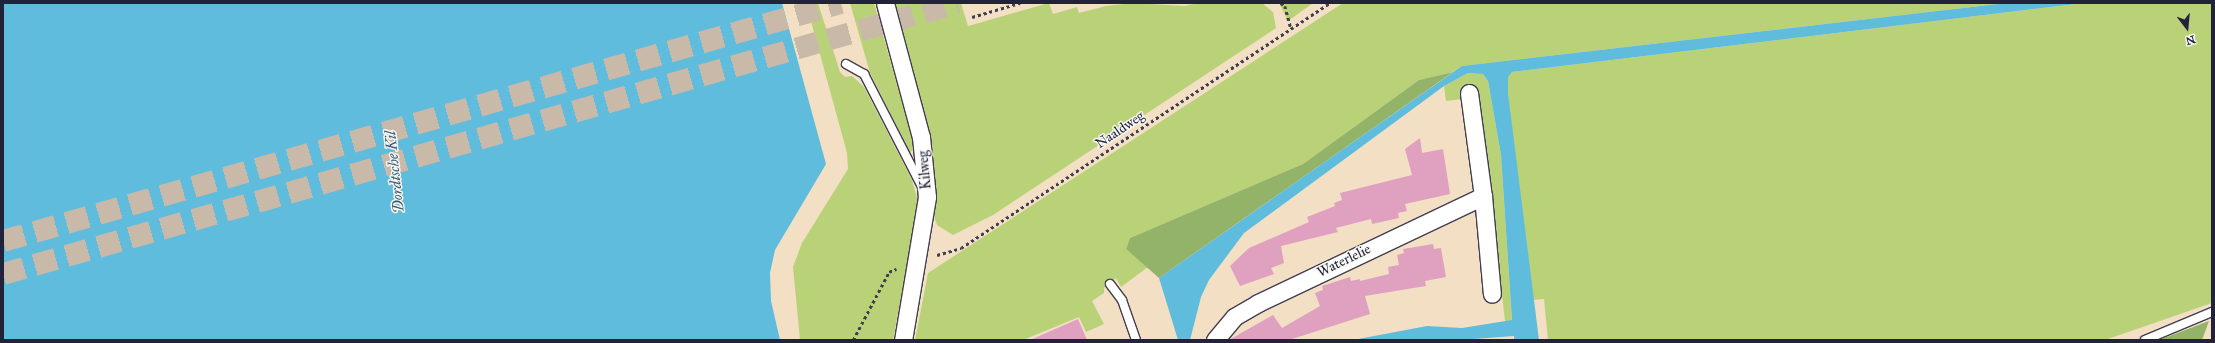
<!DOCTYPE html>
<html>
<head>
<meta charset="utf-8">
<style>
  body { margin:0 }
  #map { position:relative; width:2215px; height:343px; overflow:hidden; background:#f3dfc4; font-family:"IM FELL Great Primer",serif }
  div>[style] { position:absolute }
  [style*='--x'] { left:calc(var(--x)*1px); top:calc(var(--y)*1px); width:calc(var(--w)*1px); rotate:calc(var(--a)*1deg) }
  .green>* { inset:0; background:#bad277 }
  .forest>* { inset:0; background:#93b468 }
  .water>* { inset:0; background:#5fbcdd }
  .building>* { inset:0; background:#dfa1bf }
  .primary-tunnel>* { height:22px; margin-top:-11px; transform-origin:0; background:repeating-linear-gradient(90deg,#c9b9a9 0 22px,transparent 0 33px) }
  .path>* { height:2.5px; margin-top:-1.25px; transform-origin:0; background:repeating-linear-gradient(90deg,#413e50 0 3px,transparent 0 6px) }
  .roads { filter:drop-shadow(1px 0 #413e50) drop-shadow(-1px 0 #413e50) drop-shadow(0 1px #413e50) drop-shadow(0 -1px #413e50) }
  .service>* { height:8px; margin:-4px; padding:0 4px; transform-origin:4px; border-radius:4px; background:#fff }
  .minor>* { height:17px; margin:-8.5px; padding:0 8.5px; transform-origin:8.5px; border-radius:8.5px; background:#fff }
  span { translate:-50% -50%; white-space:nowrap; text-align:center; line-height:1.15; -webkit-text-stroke:3px #f6f6f2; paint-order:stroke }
  .street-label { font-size:14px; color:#22223b }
  .water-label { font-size:15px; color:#375874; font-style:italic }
  .frame { position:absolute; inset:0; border:4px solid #22223b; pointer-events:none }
  .north { position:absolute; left:2167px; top:8px; width:40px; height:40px; -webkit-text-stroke:3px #f6f6f2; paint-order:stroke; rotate:164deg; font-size:11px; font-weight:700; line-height:16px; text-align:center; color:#22223b }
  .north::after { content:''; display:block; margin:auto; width:14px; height:18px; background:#22223b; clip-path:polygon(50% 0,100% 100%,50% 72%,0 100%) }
</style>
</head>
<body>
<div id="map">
  <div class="green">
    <div style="clip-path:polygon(806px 3px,818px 3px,840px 72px,845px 77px,852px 76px,864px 87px,912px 180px,917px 198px,917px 211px,893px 340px,800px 340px,793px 267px,802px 243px,848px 169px,847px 153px)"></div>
    <div style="clip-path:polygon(850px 3px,874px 3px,915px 149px,910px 152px,870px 73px)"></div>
    <div style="clip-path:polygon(887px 3px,961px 3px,968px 26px,1049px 3px,1053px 14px,1077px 7px,1079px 13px,1106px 6px,1133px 3px,1185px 6px,1198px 3px,1262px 3px,1273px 12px,1276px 28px,993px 215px,953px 235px,937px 225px,932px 211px,932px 143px)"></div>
    <div style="clip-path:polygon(1279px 3px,1313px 3px,1288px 21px)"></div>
    <div style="clip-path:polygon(1343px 3px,2006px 3px,1462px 66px,1453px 72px,1419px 80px,1303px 164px,1130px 238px,1126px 249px,1148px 267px,1121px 287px,1116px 278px,1104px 288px,1104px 293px,1092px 301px,1104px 324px,1086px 332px,1079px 317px,1023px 340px,915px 340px,928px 273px)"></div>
    <div style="clip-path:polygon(2084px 3px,2212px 3px,2212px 303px,2105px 340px,1548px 340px,1544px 299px,1533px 300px,1517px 180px,1508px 93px,1508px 77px,1512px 72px)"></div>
    <div style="clip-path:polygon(1468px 73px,1483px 74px,1488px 81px,1501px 155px,1512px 321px,1505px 321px,1478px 90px,1462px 93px,1462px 99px,1446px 101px,1444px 86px)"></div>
  </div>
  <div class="forest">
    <div style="clip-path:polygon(1453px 72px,1159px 278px,1126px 249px,1130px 238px,1303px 164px,1419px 80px)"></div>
    <div style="clip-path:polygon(2209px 321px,2202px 340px,2159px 340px)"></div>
  </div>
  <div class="water">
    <div style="clip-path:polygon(3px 3px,782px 3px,826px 164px,775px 250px,770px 273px,771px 301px,780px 340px,3px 340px)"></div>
    <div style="clip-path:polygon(2006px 3px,2084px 3px,1512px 72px,1508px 77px,1508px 93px,1539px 340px,1514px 340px,1514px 336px,1460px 340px,1353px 340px,1427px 326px,1462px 328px,1512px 320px,1501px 155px,1488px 81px,1483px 74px,1468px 73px,1444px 86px,1244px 233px,1209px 280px,1201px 297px,1190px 340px,1178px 340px,1159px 278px,1462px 66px)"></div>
  </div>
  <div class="building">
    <div style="clip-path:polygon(1420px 138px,1422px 153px,1443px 149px,1450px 194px,1405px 204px,1407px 211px,1398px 213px,1399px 218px,1372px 224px,1371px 219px,1336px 228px,1338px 232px,1281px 246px,1284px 263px,1271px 268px,1274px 274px,1240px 286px,1230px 266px,1249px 248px,1309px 222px,1307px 217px,1335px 206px,1334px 203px,1342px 200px,1340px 193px,1412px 175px,1405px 149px)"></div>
    <div style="clip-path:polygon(1433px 244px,1434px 249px,1441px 248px,1446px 277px,1425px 281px,1426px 286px,1365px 296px,1370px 314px,1289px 340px,1229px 340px,1273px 315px,1282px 328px,1320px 306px,1315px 293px,1323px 290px,1322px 286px,1350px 277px,1351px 281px,1360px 279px,1360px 281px,1389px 274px,1388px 267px,1399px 265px,1397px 255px,1404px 253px,1403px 249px)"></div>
    <div style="clip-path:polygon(1078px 319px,1087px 340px,1030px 340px)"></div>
  </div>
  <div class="primary-tunnel">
    <div style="--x:3;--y:241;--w:871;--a:-15.86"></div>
    <div style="--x:3;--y:274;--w:992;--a:-15.86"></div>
  </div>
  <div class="path">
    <div style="--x:1281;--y:3;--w:5;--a:37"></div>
    <div style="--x:1285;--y:6;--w:24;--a:75"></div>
    <div style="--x:972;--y:17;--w:50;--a:-16.3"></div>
    <div style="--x:937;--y:255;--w:25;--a:-16"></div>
    <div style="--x:961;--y:248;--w:443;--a:-33.6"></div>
    <div style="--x:853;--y:340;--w:77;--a:-62.1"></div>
    <div style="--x:889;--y:272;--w:8;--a:-23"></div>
  </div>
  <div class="roads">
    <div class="service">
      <div style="--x:846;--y:64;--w:21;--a:29"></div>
      <div style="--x:864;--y:74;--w:125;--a:62.8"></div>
      <div style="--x:1110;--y:284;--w:20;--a:53"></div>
      <div style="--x:1122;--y:300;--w:42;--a:70.7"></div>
      <div style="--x:2145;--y:340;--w:73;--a:-22.7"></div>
    </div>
    <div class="minor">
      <div style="--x:885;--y:3;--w:139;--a:75"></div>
      <div style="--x:921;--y:137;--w:60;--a:84.3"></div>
      <div style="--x:927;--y:197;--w:145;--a:99.5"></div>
      <div style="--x:1469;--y:93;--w:104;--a:82.3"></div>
      <div style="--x:1483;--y:196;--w:98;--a:84.8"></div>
      <div style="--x:1215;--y:340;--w:30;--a:-50"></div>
      <div style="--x:1234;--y:317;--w:28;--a:-30"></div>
      <div style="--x:1258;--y:303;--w:249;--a:-25.4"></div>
    </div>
  </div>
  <div class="street-label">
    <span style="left:1120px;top:130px;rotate:-34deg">Naaldweg</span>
    <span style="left:925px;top:170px;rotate:-95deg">Kilweg</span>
    <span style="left:1344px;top:261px;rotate:-26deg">Waterlelie</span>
  </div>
  <div class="water-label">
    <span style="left:395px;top:172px;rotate:-96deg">Dordtsche Kil</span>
  </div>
  <div class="frame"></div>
  <div class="north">N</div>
</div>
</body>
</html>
